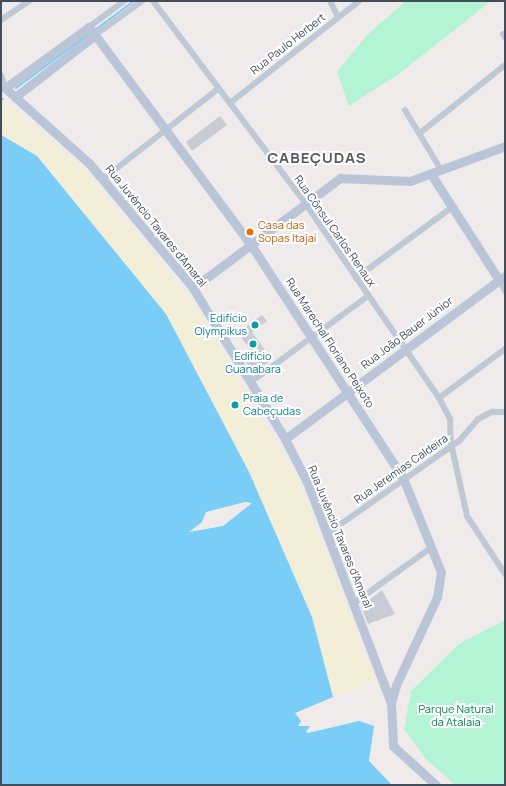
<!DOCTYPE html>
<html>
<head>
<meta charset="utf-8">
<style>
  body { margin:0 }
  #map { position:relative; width:506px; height:786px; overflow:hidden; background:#efebeb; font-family:Manrope,sans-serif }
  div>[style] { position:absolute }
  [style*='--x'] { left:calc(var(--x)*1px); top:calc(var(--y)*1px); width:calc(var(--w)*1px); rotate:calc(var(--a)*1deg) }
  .green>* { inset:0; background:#b2f4d3 }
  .sand>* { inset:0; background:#f3eed8 }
  .water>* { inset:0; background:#79cdf6 }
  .stream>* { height:2px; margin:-1px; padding:0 1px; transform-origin:1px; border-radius:1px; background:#79cdf6 }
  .building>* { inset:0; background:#c9ccd4 }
  .street>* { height:6px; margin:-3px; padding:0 3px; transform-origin:3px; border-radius:3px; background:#bfc8d5 }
  .secondary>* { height:9px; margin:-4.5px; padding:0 4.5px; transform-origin:4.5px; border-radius:4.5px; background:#bbc5d8 }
  .dots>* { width:11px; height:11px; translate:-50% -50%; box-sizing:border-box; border:2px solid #fff; border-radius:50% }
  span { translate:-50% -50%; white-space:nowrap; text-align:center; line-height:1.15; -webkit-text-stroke:4px #fff; paint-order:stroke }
  .street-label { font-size:11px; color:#424c5b }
  .food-label { font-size:11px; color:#c56008 }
  .left { translate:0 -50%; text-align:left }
  .culture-label { font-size:11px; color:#0d838f }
  .right { translate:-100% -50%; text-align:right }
  .park-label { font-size:11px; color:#0b8356 }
  .district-label { font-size:15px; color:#575a61; font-weight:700; letter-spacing:1px }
  .frame { position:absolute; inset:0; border:2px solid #424c5b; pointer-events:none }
</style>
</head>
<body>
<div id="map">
  <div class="green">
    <div style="clip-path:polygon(406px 1px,491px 1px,400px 73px,349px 106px,337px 72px,367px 35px)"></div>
    <div style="clip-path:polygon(505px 620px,505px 785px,455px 785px,425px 758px,404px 729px,411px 691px,459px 644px)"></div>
  </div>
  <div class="sand">
    <div style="clip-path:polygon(1px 98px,81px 166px,193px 303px,299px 482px,375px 680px,333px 697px,312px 617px,260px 497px,166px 314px,37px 156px,1px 135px)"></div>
  </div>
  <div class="water">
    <div style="clip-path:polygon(evenodd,1px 135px,37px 156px,166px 314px,249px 472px,312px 617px,333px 697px,295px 713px,301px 721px,298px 726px,310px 726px,306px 732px,308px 733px,359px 721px,374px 726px,369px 761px,392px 785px,1px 785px,1px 135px,245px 502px,252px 503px,223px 526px,189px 532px,202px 522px,206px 512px,245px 502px)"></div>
  </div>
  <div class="stream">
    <div style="--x:95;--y:30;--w:49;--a:-36.6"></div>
    <div style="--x:16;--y:88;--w:91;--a:-36.5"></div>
    <div style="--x:1;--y:99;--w:2;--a:0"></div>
  </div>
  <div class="building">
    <div style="clip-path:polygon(220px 116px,227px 125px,192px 151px,186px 142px)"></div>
    <div style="clip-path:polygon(262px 315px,267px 321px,252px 332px,272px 360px,254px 373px,245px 361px,254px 355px,238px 333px)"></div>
    <div style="clip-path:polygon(382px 590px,395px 614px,368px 624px,361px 606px)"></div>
  </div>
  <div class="street">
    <div style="--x:153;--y:1;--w:253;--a:53"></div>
    <div style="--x:305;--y:203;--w:237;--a:55.5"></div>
    <div style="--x:439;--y:398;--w:24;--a:62"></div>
    <div style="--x:450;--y:419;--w:24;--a:88"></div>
    <div style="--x:330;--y:1;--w:18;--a:63"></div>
    <div style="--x:1;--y:20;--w:34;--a:-34"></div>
    <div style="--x:89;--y:27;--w:44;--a:-36.6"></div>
    <div style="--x:503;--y:34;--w:4;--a:56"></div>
    <div style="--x:95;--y:35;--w:58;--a:-35.9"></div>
    <div style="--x:1;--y:75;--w:14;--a:73"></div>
    <div style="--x:230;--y:103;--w:164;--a:-38.3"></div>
    <div style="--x:405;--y:110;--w:70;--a:59"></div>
    <div style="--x:420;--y:133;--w:109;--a:-38.7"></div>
    <div style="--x:103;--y:179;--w:147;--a:-38.1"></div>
    <div style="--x:505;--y:275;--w:8;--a:140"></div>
    <div style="--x:499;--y:280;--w:13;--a:61"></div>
    <div style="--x:356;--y:278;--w:118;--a:-36.4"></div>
    <div style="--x:251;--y:382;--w:145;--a:-36.3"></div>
    <div style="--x:439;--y:398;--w:82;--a:-36.6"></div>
    <div style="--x:451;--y:443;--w:75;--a:77.6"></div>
    <div style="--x:467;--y:516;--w:69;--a:56.8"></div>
    <div style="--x:328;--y:533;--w:160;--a:-35.1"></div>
    <div style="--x:459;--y:441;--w:29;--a:-49"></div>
    <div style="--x:478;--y:419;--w:16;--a:-27"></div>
    <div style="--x:492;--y:412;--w:13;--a:0"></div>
    <div style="--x:354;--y:603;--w:96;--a:-35.7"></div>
  </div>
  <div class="secondary">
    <div style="--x:15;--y:97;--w:101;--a:-37.8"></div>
    <div style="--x:193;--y:288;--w:184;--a:-36.8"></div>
    <div style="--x:340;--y:178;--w:70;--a:2.5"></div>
    <div style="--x:410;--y:181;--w:101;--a:-20.2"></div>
    <div style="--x:285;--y:439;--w:267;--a:-36.6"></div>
    <div style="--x:499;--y:280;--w:126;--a:-122.7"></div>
    <div style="--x:391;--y:703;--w:19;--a:-74"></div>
    <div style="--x:396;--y:685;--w:97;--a:-65"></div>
    <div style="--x:437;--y:597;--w:25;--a:-81"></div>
    <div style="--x:441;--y:572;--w:101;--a:-112"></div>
    <div style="--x:403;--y:478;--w:278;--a:-123.1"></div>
    <div style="--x:251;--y:245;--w:272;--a:-126.6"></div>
    <div style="--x:89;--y:27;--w:104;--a:144"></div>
    <div style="--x:5;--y:88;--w:113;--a:41.8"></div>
    <div style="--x:89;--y:163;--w:163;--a:50.2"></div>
    <div style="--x:193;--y:288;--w:177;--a:58.6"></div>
    <div style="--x:285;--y:439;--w:48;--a:62.9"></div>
    <div style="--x:307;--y:482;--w:236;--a:69.2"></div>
    <div style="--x:391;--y:703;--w:43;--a:87.3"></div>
    <div style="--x:393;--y:746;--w:58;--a:42.2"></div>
  </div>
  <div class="dots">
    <div style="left:250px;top:232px;background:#e8710a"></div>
    <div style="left:255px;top:325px;background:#0f9aa8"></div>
    <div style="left:253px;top:344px;background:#0f9aa8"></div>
    <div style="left:235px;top:405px;background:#0f9aa8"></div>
  </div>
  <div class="street-label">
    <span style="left:288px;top:44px;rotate:-38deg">Rua Paulo Herbert</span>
    <span style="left:156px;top:226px;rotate:51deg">Rua Juvêncio Tavares d'Amaral</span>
    <span style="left:335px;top:231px;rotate:55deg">Rua Cônsul Carlos Renaux</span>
    <span style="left:407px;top:333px;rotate:-37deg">Rua João Bauer Júnior</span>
    <span style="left:330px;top:343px;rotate:57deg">Rua Marechal Floriano Peixoto</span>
    <span style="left:401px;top:469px;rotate:-35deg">Rua Jeremias Caldeira</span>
    <span style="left:340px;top:537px;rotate:68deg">Rua Juvêncio Tavares d'Amaral</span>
  </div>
  <div class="food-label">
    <span class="left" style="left:258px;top:232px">Casa das<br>Sopas Itajaí</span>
  </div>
  <div class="culture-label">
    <span class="right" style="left:247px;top:325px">Edifício<br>Olympikus</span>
    <span style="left:253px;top:363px">Edifício<br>Guanabara</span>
    <span class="left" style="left:243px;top:405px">Praia de<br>Cabeçudas</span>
  </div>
  <div class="park-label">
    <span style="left:456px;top:716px">Parque Natural<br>da Atalaia</span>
  </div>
  <div class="district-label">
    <span style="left:317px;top:158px">CABEÇUDAS</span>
  </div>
  <div class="frame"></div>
</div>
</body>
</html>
